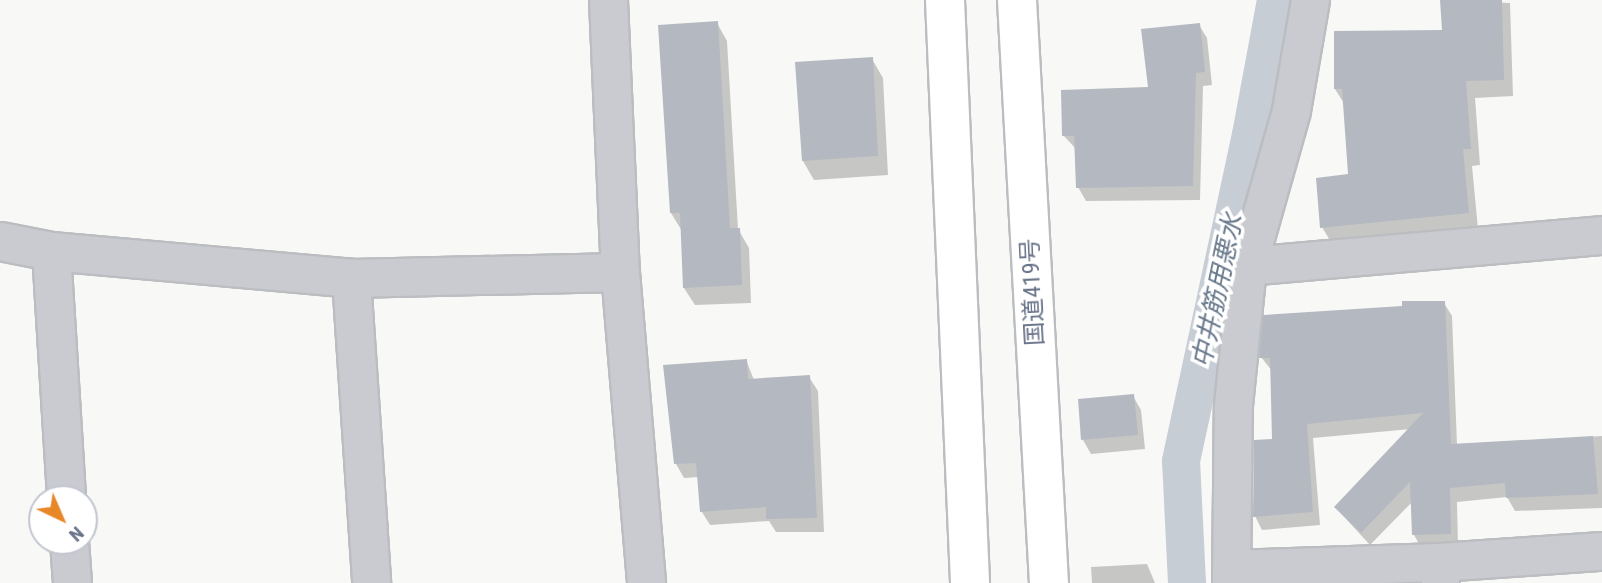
<!DOCTYPE html>
<html>
<head>
<meta charset="utf-8">
<style>
  body { margin:0 }
  #map { position:relative; width:1602px; height:583px; overflow:hidden; background:#f8f9f6; font-family:"Roboto Condensed","Noto Sans JP",sans-serif }
  div>[style] { position:absolute }
  [style*='--x'] { left:calc(var(--x)*1px); top:calc(var(--y)*1px); width:calc(var(--w)*1px); rotate:calc(var(--a)*1deg) }
  .shadow>* { inset:0; background:#0003 }
  .canal>* { height:38px; margin:-19px; padding:0 19px; transform-origin:19px; border-radius:19px; background:#c7cdd4 }
  .building>* { inset:0; background:#b4b8c0 }
  .roads { filter:drop-shadow(2px 0 #bbbdc1) drop-shadow(-2px 0 #bbbdc1) drop-shadow(0 2px #bbbdc1) drop-shadow(0 -2px #bbbdc1) }
  .minor>* { height:37px; margin:-18.5px; padding:0 18.5px; transform-origin:18.5px; border-radius:18.5px; background:#c9cbd0 }
  .trunk>* { height:38px; margin:-19px; padding:0 19px; transform-origin:19px; border-radius:19px; background:#fff }
  span { translate:-50% -50%; white-space:nowrap; text-align:center; line-height:1.15; -webkit-text-stroke:7px #fff; paint-order:stroke }
  .street-label { font-size:24px; color:#677188 }
  .water-label { font-size:26px; color:#68788b; font-style:italic }
  .north { position:absolute; left:28px; top:485px; width:70px; height:70px; box-sizing:border-box; background:#fff; border:2px solid #c2c6cf; border-radius:50%; rotate:136deg; font-size:19px; font-weight:700; line-height:28px; text-align:center; color:#677188 }
  .north::after { content:''; display:block; margin:auto; width:24px; height:32px; background:#e88727; clip-path:polygon(50% 0,100% 100%,50% 72%,0 100%) }
</style>
</head>
<body>
<div id="map">
  <div class="shadow">
    <div style="clip-path:polygon(1442px 0,1510px 3px,1513px 96px,1475px 98px,1480px 165px,1472px 166px,1478px 229px,1332px 244px,1322px 227px,1350px 176px,1345px 105px,1335px 89px,1443px 31px)"></div>
    <div style="clip-path:polygon(717px 23px,727px 41px,738px 229px,749px 248px,751px 303px,695px 305px,684px 288px,682px 231px,671px 213px)"></div>
    <div style="clip-path:polygon(1199px 25px,1207px 38px,1212px 85px,1203px 86px,1200px 200px,1086px 201px,1078px 187px,1076px 149px,1064px 136px,1150px 89px)"></div>
    <div style="clip-path:polygon(872px 59px,883px 78px,888px 175px,814px 180px,803px 161px)"></div>
    <div style="clip-path:polygon(1444px 303px,1452px 316px,1457px 445px,1602px 436px,1602px 508px,1515px 511px,1507px 497px,1457px 502px,1458px 547px,1422px 549px,1414px 535px,1413px 501px,1370px 545px,1336px 508px,1411px 429px,1313px 438px,1320px 525px,1262px 530px,1255px 516px,1274px 440px,1272px 371px,1261px 357px,1404px 308px)"></div>
    <div style="clip-path:polygon(746px 360px,754px 380px,809px 377px,818px 391px,824px 532px,776px 532px,769px 521px,710px 525px,702px 512px,699px 477px,684px 478px,676px 464px)"></div>
    <div style="clip-path:polygon(1133px 396px,1141px 410px,1145px 449px,1091px 454px,1083px 440px)"></div>
    <div style="clip-path:polygon(1147px 564px,1155px 583px,1092px 583px,1091px 567px)"></div>
  </div>
  <div class="canal">
    <div style="--x:1187;--y:583;--w:122;--a:-92.8"></div>
    <div style="--x:1181;--y:461;--w:333;--a:-77.9"></div>
    <div style="--x:1251;--y:135;--w:137;--a:-79.5"></div>
  </div>
  <div class="building">
    <div style="clip-path:polygon(1440px 0,1502px 0,1504px 80px,1466px 81px,1471px 149px,1463px 149px,1469px 213px,1320px 228px,1316px 178px,1348px 174px,1342px 89px,1334px 89px,1334px 31px,1442px 30px)"></div>
    <div style="clip-path:polygon(718px 21px,730px 228px,740px 228px,742px 285px,683px 288px,680px 213px,670px 213px,658px 25px)"></div>
    <div style="clip-path:polygon(1200px 23px,1205px 72px,1196px 73px,1193px 186px,1076px 188px,1074px 136px,1062px 136px,1061px 90px,1148px 87px,1141px 29px)"></div>
    <div style="clip-path:polygon(873px 57px,878px 156px,802px 161px,795px 62px)"></div>
    <div style="clip-path:polygon(1402px 301px,1445px 301px,1451px 444px,1593px 436px,1598px 494px,1506px 498px,1505px 483px,1450px 488px,1451px 534px,1412px 535px,1410px 482px,1361px 533px,1334px 507px,1423px 413px,1307px 424px,1313px 512px,1253px 517px,1254px 440px,1272px 439px,1270px 358px,1259px 358px,1263px 315px,1402px 306px)"></div>
    <div style="clip-path:polygon(747px 359px,748px 379px,810px 375px,817px 518px,766px 519px,766px 507px,700px 512px,696px 463px,674px 464px,663px 365px)"></div>
    <div style="clip-path:polygon(1134px 394px,1138px 435px,1081px 440px,1078px 399px)"></div>
  </div>
  <div class="roads">
    <div class="minor">
      <div style="--x:608;--y:0;--w:272;--a:87.5"></div>
      <div style="--x:620;--y:272;--w:312;--a:85.2"></div>
      <div style="--x:0;--y:241;--w:52;--a:11.1"></div>
      <div style="--x:51;--y:251;--w:301;--a:5.1"></div>
      <div style="--x:351;--y:278;--w:269;--a:-1.3"></div>
      <div style="--x:51;--y:251;--w:248;--a:86.5"></div>
      <div style="--x:1247;--y:266;--w:356;--a:-5"></div>
      <div style="--x:351;--y:278;--w:306;--a:86.2"></div>
      <div style="--x:69;--y:541;--w:42;--a:85.9"></div>
      <div style="--x:1231;--y:569;--w:208;--a:-1.9"></div>
      <div style="--x:1231;--y:583;--w:178;--a:-89.4"></div>
      <div style="--x:1233;--y:405;--w:140;--a:-84.2"></div>
      <div style="--x:1247;--y:266;--w:162;--a:-74.2"></div>
      <div style="--x:1291;--y:110;--w:112;--a:-80.2"></div>
      <div style="--x:1440;--y:583;--w:21;--a:-93"></div>
      <div style="--x:1439;--y:562;--w:163;--a:-3.9"></div>
    </div>
    <div class="trunk">
      <div style="--x:945;--y:0;--w:584;--a:87.54"></div>
      <div style="--x:1017;--y:0;--w:584;--a:86.86"></div>
    </div>
  </div>
  <div class="street-label">
    <span style="left:1033px;top:292px;rotate:-93deg">国道419号</span>
  </div>
  <div class="water-label">
    <span style="left:1218px;top:291px;rotate:-78deg">中井筋用悪水</span>
  </div>
  <div class="north">N</div>
</div>
</body>
</html>
